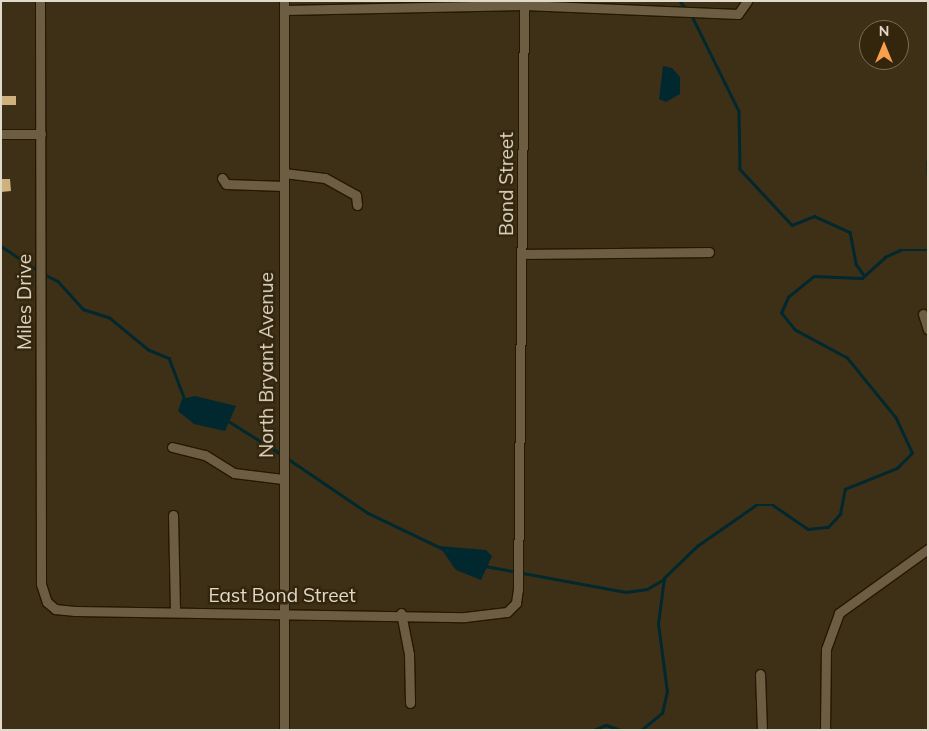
<!DOCTYPE html>
<html>
<head>
<meta charset="utf-8">
<style>
  body { margin:0 }
  #map { position:relative; width:929px; height:731px; overflow:hidden; background:#3e3016; font-family:Mulish,sans-serif }
  div>[style] { position:absolute }
  [style*='--x'] { left:calc(var(--x)*1px); top:calc(var(--y)*1px); width:calc(var(--w)*1px); rotate:calc(var(--a)*1deg) }
  .water>* { inset:0; background:#00282e }
  .stream>* { height:2.5px; margin:-1.25px; padding:0 1.25px; transform-origin:1.25px; border-radius:1.25px; background:#00282e }
  .building>* { inset:0; background:#cfb17d }
  .roads { filter:drop-shadow(1px 0 #251800) drop-shadow(-1px 0 #251800) drop-shadow(0 1px #251800) drop-shadow(0 -1px #251800) }
  .minor>* { height:9px; margin:-4.5px; padding:0 4.5px; transform-origin:4.5px; border-radius:4.5px; background:#6d5e43 }
  span { translate:-50% -50%; white-space:nowrap; text-align:center; line-height:1.15; -webkit-text-stroke:5px #34260c; paint-order:stroke }
  .street-label { font-size:19px; color:#e1d9c9 }
  .frame { position:absolute; inset:0; border:2px solid #e1d9c9; pointer-events:none }
  .north { position:absolute; left:859px; top:20px; width:50px; height:50px; box-sizing:border-box; background:#34260c; border:1px solid #796e58; border-radius:50%; rotate:0deg; font-size:14px; font-weight:700; line-height:20px; text-align:center; color:#e1d9c9 }
  .north::after { content:''; display:block; margin:auto; width:18px; height:22px; background:#fa9f4e; clip-path:polygon(50% 0,100% 100%,50% 72%,0 100%) }
</style>
</head>
<body>
<div id="map">
  <div class="water">
    <div style="clip-path:polygon(663px 66px,672px 68px,680px 77px,680px 94px,666px 102px,659px 99px)"></div>
    <div style="clip-path:polygon(195px 396px,236px 406px,225px 431px,194px 424px,178px 411px,182px 399px)"></div>
    <div style="clip-path:polygon(439px 546px,486px 550px,492px 556px,481px 580px,456px 570px)"></div>
  </div>
  <div class="stream">
    <div style="--x:680;--y:1;--w:11;--a:52"></div>
    <div style="--x:691;--y:14;--w:108;--a:63.7"></div>
    <div style="--x:739;--y:111;--w:58;--a:89"></div>
    <div style="--x:740;--y:169;--w:76;--a:47.1"></div>
    <div style="--x:792;--y:225;--w:24;--a:-22"></div>
    <div style="--x:814;--y:216;--w:39;--a:24"></div>
    <div style="--x:850;--y:232;--w:33;--a:79"></div>
    <div style="--x:856;--y:264;--w:14;--a:54"></div>
    <div style="--x:928;--y:162;--w:11;--a:90"></div>
    <div style="--x:1;--y:246;--w:43;--a:33.7"></div>
    <div style="--x:42;--y:273;--w:18;--a:27"></div>
    <div style="--x:58;--y:281;--w:38;--a:48"></div>
    <div style="--x:83;--y:309;--w:28;--a:18"></div>
    <div style="--x:110;--y:318;--w:50;--a:39.4"></div>
    <div style="--x:149;--y:350;--w:22;--a:22"></div>
    <div style="--x:169;--y:358;--w:45;--a:69.1"></div>
    <div style="--x:230;--y:422;--w:60;--a:32.1"></div>
    <div style="--x:287;--y:458;--w:98;--a:34.2"></div>
    <div style="--x:368;--y:513;--w:81;--a:25.6"></div>
    <div style="--x:485;--y:566;--w:143;--a:10.4"></div>
    <div style="--x:626;--y:592;--w:21;--a:-8"></div>
    <div style="--x:647;--y:589;--w:20;--a:-30"></div>
    <div style="--x:594;--y:730;--w:13;--a:-23"></div>
    <div style="--x:606;--y:725;--w:16;--a:18"></div>
    <div style="--x:641;--y:730;--w:27;--a:-39"></div>
    <div style="--x:662;--y:713;--w:22;--a:-77"></div>
    <div style="--x:667;--y:692;--w:69;--a:-97.5"></div>
    <div style="--x:658;--y:624;--w:46;--a:-82.6"></div>
    <div style="--x:664;--y:578;--w:46;--a:-44.1"></div>
    <div style="--x:697;--y:546;--w:72;--a:-34.8"></div>
    <div style="--x:756;--y:505;--w:17;--a:0"></div>
    <div style="--x:773;--y:505;--w:42;--a:34.4"></div>
    <div style="--x:808;--y:529;--w:20;--a:-6"></div>
    <div style="--x:828;--y:527;--w:18;--a:-47"></div>
    <div style="--x:840;--y:514;--w:25;--a:-79"></div>
    <div style="--x:845;--y:489;--w:56;--a:-22"></div>
    <div style="--x:897;--y:468;--w:21;--a:-45"></div>
    <div style="--x:912;--y:453;--w:40;--a:-115"></div>
    <div style="--x:895;--y:417;--w:76;--a:-129.1"></div>
    <div style="--x:847;--y:358;--w:59;--a:-151.7"></div>
    <div style="--x:795;--y:330;--w:22;--a:-129"></div>
    <div style="--x:781;--y:313;--w:17;--a:-66"></div>
    <div style="--x:788;--y:297;--w:33;--a:-39"></div>
    <div style="--x:814;--y:276;--w:48;--a:2.4"></div>
    <div style="--x:862;--y:278;--w:31;--a:-42"></div>
    <div style="--x:885;--y:257;--w:17;--a:-25"></div>
    <div style="--x:900;--y:250;--w:28;--a:0"></div>
  </div>
  <div class="building">
    <div style="clip-path:polygon(1px 96px,16px 96px,16px 105px,1px 105px)"></div>
    <div style="clip-path:polygon(1px 179px,10px 179px,11px 191px,1px 192px)"></div>
  </div>
  <div class="roads">
    <div class="minor">
      <div style="--x:40;--y:1;--w:583;--a:89.9"></div>
      <div style="--x:41;--y:584;--w:19;--a:72"></div>
      <div style="--x:47;--y:602;--w:11;--a:41"></div>
      <div style="--x:55;--y:609;--w:20;--a:6"></div>
      <div style="--x:75;--y:611;--w:390;--a:0.9"></div>
      <div style="--x:465;--y:617;--w:42;--a:-6.8"></div>
      <div style="--x:507;--y:612;--w:13;--a:-45"></div>
      <div style="--x:516;--y:603;--w:14;--a:-82"></div>
      <div style="--x:518;--y:589;--w:584;--a:-89.41"></div>
      <div style="--x:284;--y:10;--w:240;--a:-1.2"></div>
      <div style="--x:524;--y:5;--w:214;--a:2.4"></div>
      <div style="--x:738;--y:14;--w:16;--a:-55"></div>
      <div style="--x:1;--y:134;--w:40;--a:0"></div>
      <div style="--x:284;--y:173;--w:41;--a:7"></div>
      <div style="--x:325;--y:178;--w:35;--a:29"></div>
      <div style="--x:356;--y:195;--w:10;--a:84"></div>
      <div style="--x:222;--y:178;--w:7;--a:56"></div>
      <div style="--x:226;--y:184;--w:58;--a:2"></div>
      <div style="--x:522;--y:254;--w:187;--a:-0.6"></div>
      <div style="--x:923;--y:314;--w:16;--a:72"></div>
      <div style="--x:172;--y:447;--w:34;--a:14"></div>
      <div style="--x:205;--y:455;--w:34;--a:32"></div>
      <div style="--x:234;--y:473;--w:49;--a:7"></div>
      <div style="--x:173;--y:515;--w:97;--a:88.8"></div>
      <div style="--x:401;--y:613;--w:42;--a:79"></div>
      <div style="--x:409;--y:654;--w:49;--a:88.8"></div>
      <div style="--x:760;--y:674;--w:56;--a:88"></div>
      <div style="--x:284;--y:730;--w:729;--a:-90"></div>
      <div style="--x:825;--y:730;--w:81;--a:-89.3"></div>
      <div style="--x:826;--y:649;--w:38;--a:-70"></div>
      <div style="--x:839;--y:613;--w:110;--a:-35.7"></div>
    </div>
  </div>
  <div class="street-label">
    <span style="left:507px;top:184px;rotate:-90deg">Bond Street</span>
    <span style="left:25px;top:302px;rotate:-90deg">Miles Drive</span>
    <span style="left:267px;top:365px;rotate:-90deg">North Bryant Avenue</span>
    <span style="left:282px;top:596px">East Bond Street</span>
  </div>
  <div class="frame"></div>
  <div class="north">N</div>
</div>
</body>
</html>
